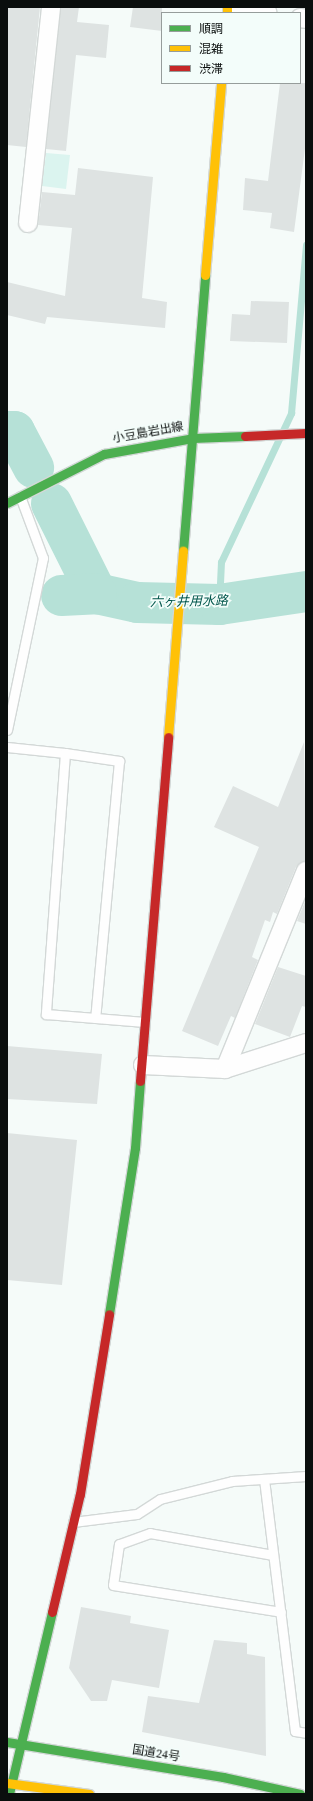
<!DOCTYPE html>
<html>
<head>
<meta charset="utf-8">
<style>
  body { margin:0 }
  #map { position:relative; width:313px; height:1801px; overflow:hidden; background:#f5fbf9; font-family:"Source Serif 4","Noto Sans JP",serif }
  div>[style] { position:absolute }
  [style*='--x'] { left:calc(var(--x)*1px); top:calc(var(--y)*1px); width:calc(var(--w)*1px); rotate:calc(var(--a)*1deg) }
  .green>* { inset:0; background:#dbf4ef }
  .stream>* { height:7px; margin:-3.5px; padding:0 3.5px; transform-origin:3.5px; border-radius:3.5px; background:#b6e1d7 }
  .river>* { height:41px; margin:-20.5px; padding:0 20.5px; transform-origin:20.5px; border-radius:20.5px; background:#b6e1d7 }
  .building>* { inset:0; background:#dee3e2 }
  .roads { filter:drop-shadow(1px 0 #d3d8d7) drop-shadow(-1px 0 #d3d8d7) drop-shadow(0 1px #d3d8d7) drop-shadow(0 -1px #d3d8d7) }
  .lane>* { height:9px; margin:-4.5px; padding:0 4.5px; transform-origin:4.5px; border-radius:4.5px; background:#fefefe }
  .street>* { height:18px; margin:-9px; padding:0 9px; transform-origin:9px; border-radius:9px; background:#fefefe }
  .fast>* { height:9px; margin:-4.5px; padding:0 4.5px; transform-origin:4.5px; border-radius:4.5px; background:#4caf50 }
  .slow>* { height:9px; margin:-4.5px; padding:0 4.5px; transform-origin:4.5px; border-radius:4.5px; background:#ffc107 }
  .jam>* { height:9px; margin:-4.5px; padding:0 4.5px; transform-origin:4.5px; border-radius:4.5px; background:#c62828 }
  span { translate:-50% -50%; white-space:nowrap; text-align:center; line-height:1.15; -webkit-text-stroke:3.5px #f3fdfa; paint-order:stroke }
  .street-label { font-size:12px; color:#0a0e0d }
  .water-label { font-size:13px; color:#00564b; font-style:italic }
  .frame { position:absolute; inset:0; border:8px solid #0a0e0d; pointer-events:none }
  .legend { position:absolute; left:161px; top:12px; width:140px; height:72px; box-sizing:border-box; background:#f3fdfa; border:1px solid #969d9b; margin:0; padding:5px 7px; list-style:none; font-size:12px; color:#0a0e0d }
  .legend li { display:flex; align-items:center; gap:8px; height:20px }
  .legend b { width:20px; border:1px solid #969d9b }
</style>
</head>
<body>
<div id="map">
  <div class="green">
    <div style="clip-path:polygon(46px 153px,70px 155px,66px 189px,42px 186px)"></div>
  </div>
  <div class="stream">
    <div style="--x:219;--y:604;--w:42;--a:-87.3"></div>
    <div style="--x:221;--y:562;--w:165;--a:-64.8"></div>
    <div style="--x:291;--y:413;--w:169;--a:-84.9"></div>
  </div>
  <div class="river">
    <div style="--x:7;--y:431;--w:7;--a:0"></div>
    <div style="--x:14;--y:431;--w:41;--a:62.2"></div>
    <div style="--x:51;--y:503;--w:101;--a:63.4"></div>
    <div style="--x:96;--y:593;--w:42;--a:12.4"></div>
    <div style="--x:137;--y:602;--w:82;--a:1.4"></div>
    <div style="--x:219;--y:604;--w:88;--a:-8.5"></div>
    <div style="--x:61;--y:595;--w:35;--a:-3"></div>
  </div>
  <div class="building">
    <div style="clip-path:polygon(7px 7px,40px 7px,26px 147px,7px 145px)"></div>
    <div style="clip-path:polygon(61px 7px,79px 7px,77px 22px,109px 25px,106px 58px,76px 55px,66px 151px,46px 149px)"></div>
    <div style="clip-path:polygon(133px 7px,162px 7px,162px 31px,130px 27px)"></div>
    <div style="clip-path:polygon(280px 83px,306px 83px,306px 141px,294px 232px,270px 228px,272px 213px,243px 210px,245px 178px,268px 181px)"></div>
    <div style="clip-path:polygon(78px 168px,153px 177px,142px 298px,167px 302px,165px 328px,47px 317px,45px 324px,7px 315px,7px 282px,65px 296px,72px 228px,38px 225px,42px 192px,75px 195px)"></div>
    <div style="clip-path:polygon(251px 301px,289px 302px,287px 343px,230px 341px,232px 314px,250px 315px)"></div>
    <div style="clip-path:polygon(304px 742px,306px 861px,296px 867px,277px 914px,273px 912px,270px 922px,265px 920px,252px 957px,258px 960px,235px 1018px,231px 1016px,218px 1046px,182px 1031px,259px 847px,214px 827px,233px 786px,278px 807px)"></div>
    <div style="clip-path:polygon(306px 899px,306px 924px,297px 921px)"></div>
    <div style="clip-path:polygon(278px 967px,306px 976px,306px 1007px,302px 1006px,290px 1037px,255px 1024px)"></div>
    <div style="clip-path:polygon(7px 1046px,102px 1054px,97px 1104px,7px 1099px)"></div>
    <div style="clip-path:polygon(7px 1133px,77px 1140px,62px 1285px,7px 1280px)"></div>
    <div style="clip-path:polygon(81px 1607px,131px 1616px,130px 1623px,169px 1630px,159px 1688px,112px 1680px,107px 1701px,91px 1701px,69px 1668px)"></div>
    <div style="clip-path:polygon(214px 1640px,247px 1643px,247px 1654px,265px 1657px,266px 1756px,142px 1732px,148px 1696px,199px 1703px)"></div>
  </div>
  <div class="roads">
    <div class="lane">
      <div style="--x:7;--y:730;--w:176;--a:-78.2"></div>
      <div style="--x:43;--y:558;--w:66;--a:-110.4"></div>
      <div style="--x:7;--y:747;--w:58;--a:5.9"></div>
      <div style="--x:65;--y:753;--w:262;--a:94.2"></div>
      <div style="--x:46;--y:1014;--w:99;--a:4.6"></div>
      <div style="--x:65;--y:753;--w:55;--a:8.4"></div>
      <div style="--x:119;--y:761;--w:258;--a:95.3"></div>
      <div style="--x:264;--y:1479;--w:254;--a:83"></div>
      <div style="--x:295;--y:1731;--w:11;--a:10"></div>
      <div style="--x:73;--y:1522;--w:64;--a:-7.1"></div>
      <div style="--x:137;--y:1514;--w:27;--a:-33"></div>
      <div style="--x:160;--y:1499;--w:74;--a:-14"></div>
      <div style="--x:232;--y:1481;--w:74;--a:-3.9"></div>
      <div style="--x:273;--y:1555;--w:125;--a:-169.9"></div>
      <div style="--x:150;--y:1533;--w:33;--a:160"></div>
      <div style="--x:119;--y:1544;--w:41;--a:98.3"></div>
      <div style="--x:113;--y:1585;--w:170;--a:9.1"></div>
    </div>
    <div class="street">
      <div style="--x:232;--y:7;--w:36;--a:9"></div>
      <div style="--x:300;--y:18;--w:6;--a:9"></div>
      <div style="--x:28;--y:223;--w:217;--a:-83.9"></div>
      <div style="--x:143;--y:1065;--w:82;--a:2.8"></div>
      <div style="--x:225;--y:1069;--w:85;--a:-17.8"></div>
      <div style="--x:225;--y:1069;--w:214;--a:-67.8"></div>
    </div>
    <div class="fast">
      <div style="--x:7;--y:503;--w:109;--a:-26.8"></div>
      <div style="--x:104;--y:454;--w:90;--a:-10.2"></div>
      <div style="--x:193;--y:438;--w:52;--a:-2.2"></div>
      <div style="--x:183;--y:551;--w:277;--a:-85.4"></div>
      <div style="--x:109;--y:1314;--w:168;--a:-81.1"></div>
      <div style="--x:135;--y:1148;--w:67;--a:-85.7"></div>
      <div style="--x:7;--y:1742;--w:219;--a:9.2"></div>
      <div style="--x:223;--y:1777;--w:79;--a:12.4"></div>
      <div style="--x:9;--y:1794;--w:187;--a:-76.7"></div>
    </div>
    <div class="slow">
      <div style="--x:227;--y:7;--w:6;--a:90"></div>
      <div style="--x:205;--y:275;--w:193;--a:-85.2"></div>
      <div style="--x:168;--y:737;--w:187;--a:-85.4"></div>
      <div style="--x:7;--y:1783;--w:83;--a:7.6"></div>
    </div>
    <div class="jam">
      <div style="--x:245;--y:436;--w:61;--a:-2.8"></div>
      <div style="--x:140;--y:1081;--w:345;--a:-85.3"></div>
      <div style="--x:52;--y:1612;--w:121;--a:-76.7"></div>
      <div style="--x:80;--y:1494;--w:182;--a:-80.8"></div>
    </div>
  </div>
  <div class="street-label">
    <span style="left:148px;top:433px;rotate:-10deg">小豆島岩出線</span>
    <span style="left:156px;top:1754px;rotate:9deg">国道24号</span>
  </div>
  <div class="water-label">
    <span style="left:189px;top:602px;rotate:-1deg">六ヶ井用水路</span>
  </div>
  <div class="frame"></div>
  <ul class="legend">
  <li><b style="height:5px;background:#4caf50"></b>順調</li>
  <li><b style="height:5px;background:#ffc107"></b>混雑</li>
  <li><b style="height:5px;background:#c62828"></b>渋滞</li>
  </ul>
</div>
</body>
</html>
